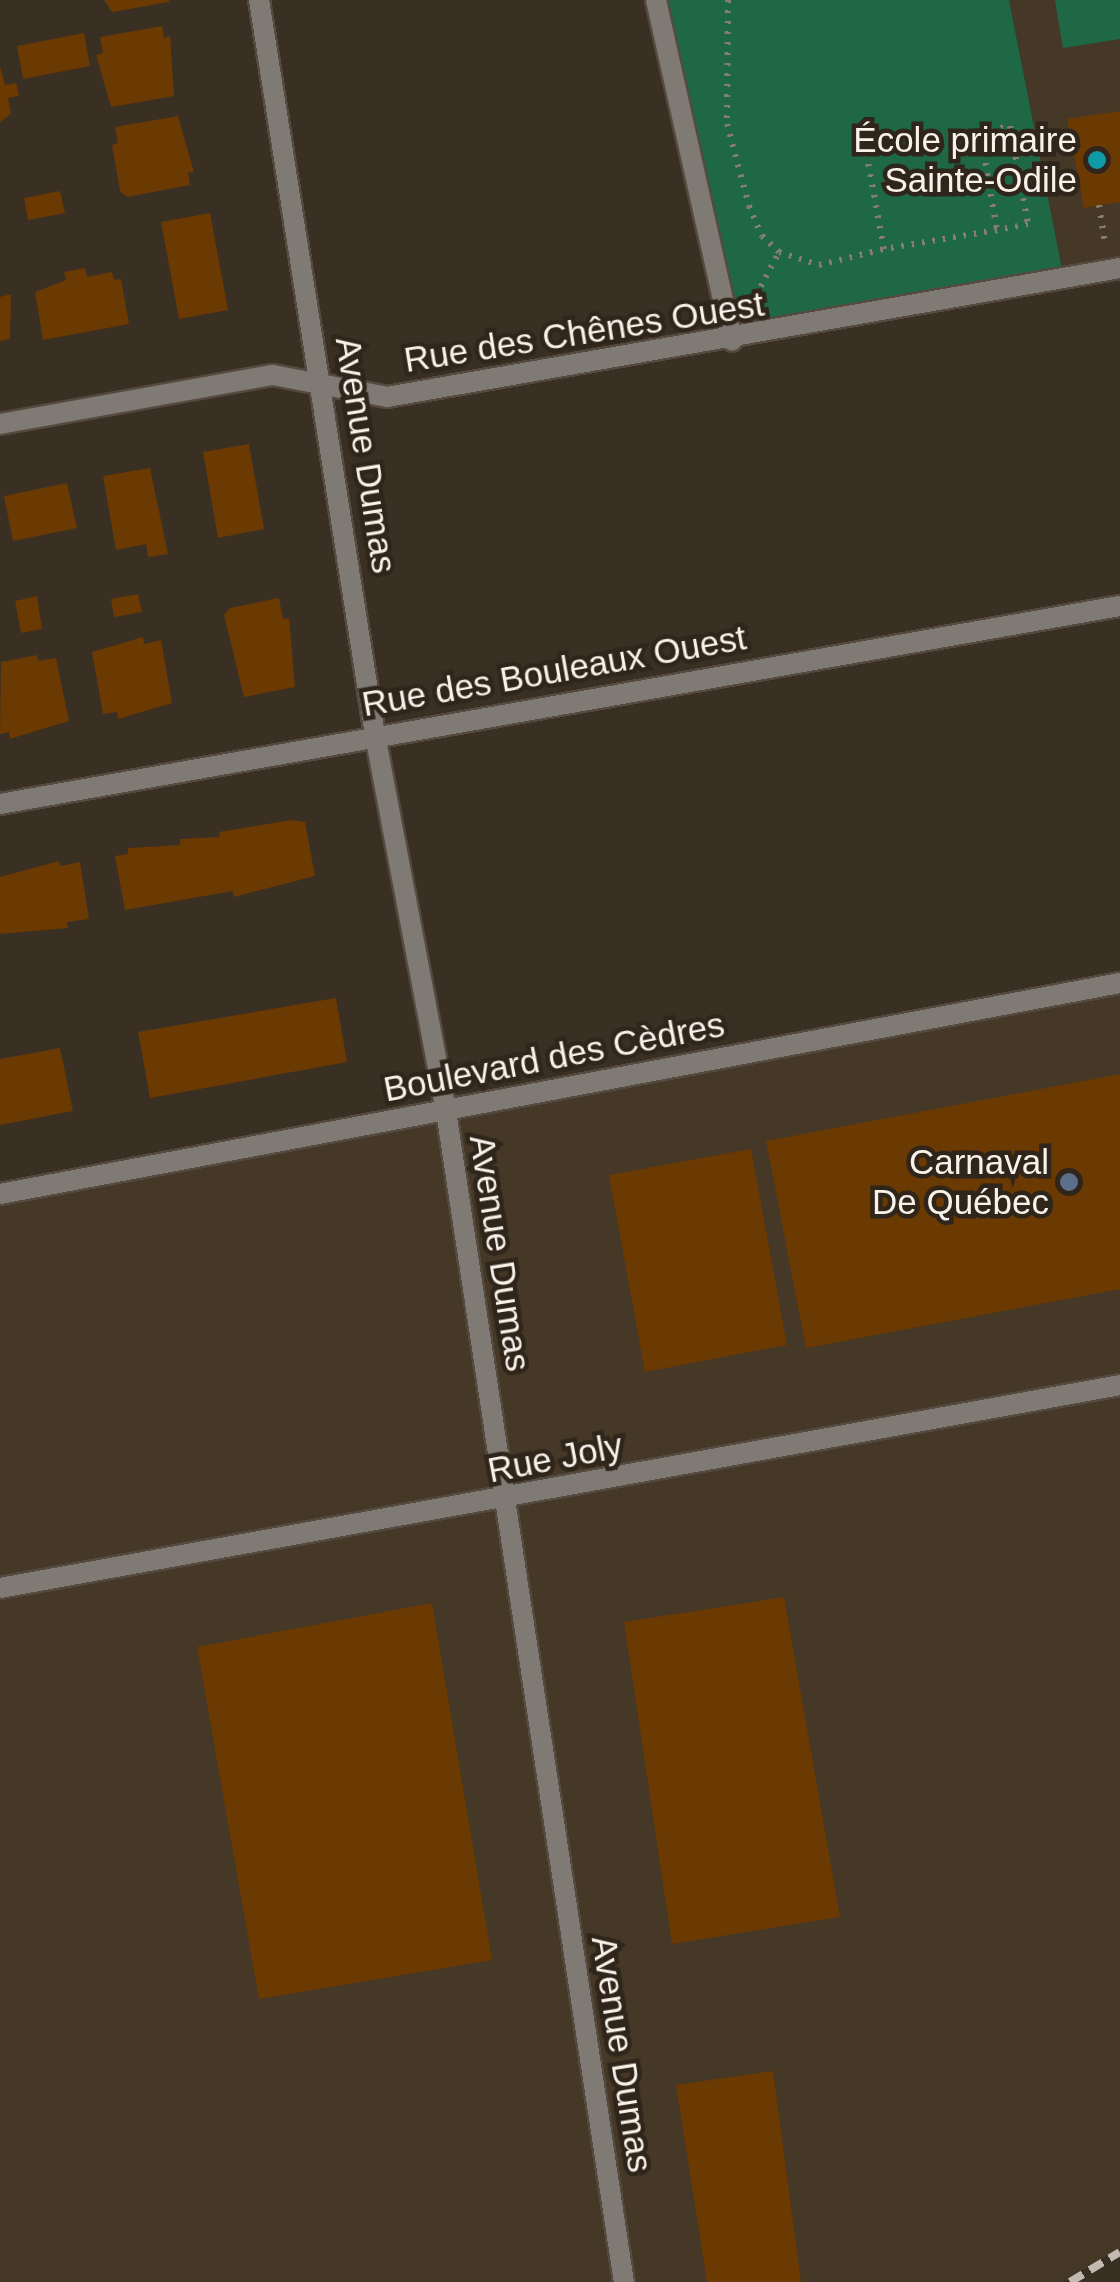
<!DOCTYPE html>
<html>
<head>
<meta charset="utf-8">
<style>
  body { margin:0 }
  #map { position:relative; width:1120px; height:2282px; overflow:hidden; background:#3a2f23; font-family:Helvetica,sans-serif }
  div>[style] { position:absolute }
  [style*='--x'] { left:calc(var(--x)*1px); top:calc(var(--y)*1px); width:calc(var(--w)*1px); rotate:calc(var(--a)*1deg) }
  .built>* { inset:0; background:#463826 }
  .green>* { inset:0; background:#1e6846 }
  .building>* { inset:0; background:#6b3902 }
  .path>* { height:6px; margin-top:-3px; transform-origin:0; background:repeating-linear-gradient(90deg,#877d73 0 2.5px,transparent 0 10.5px) }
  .roads { filter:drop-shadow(2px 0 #554a3f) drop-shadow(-2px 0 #554a3f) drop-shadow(0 2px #554a3f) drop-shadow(0 -2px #554a3f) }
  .minor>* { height:20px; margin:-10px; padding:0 10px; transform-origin:10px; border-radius:10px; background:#807a74 }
  .tertiary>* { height:20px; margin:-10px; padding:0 10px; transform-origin:10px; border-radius:10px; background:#807a74 }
  .rail>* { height:8px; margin-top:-4px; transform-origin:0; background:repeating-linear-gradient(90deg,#c2bab1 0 15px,transparent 0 23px) }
  .dots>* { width:28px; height:28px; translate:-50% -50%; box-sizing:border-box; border:5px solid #2f251a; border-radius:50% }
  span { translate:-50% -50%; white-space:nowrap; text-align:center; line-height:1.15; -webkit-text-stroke:9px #2f251a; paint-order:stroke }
  .poi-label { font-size:35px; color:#f9f2ea }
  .right { translate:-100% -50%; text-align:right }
  .street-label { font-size:35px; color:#f9f2ea }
</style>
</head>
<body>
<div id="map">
  <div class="built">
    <div style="clip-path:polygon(1009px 0,1120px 0,1120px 268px,1064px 279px)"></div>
    <div style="clip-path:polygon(1120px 989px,1120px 2248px,1062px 2282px,0 2282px,0 1196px)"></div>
  </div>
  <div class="green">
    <div style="clip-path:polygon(656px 0,1009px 0,1064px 279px,732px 341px)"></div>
    <div style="clip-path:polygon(1055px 0,1120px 0,1120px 39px,1063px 48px)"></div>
  </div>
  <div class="building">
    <div style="clip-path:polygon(104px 0,169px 0,169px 2px,112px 12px)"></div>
    <div style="clip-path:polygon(162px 26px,164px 38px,170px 36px,174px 96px,111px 107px,96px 55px,103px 53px,100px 37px)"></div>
    <div style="clip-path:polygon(84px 33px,90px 66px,23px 79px,17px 46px)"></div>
    <div style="clip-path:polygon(0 66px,5px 85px,16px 83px,19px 96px,8px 98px,11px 114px,0 122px)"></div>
    <div style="clip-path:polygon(1120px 111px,1120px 202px,1084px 208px,1067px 119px)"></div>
    <div style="clip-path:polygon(178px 116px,194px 172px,188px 173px,190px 185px,127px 197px,120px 191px,112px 145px,118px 143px,115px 127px)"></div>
    <div style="clip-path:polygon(60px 191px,65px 213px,28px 220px,24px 198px)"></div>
    <div style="clip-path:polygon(210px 213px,228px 310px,179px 319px,161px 222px)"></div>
    <div style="clip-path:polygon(85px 268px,87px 277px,112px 272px,114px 280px,121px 279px,129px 324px,43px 340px,35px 292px,66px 280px,64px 272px)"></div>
    <div style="clip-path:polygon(11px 294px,10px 339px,0 341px,0 297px)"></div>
    <div style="clip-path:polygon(249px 444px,264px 529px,218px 538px,203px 452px)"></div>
    <div style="clip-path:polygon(150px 468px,168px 554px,148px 557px,146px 544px,116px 550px,103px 476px)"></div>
    <div style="clip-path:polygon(67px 483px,77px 528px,13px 541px,4px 496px)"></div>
    <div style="clip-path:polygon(138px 594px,142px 612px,114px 617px,111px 599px)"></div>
    <div style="clip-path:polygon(37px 596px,42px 629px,21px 633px,15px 601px)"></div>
    <div style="clip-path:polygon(279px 598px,283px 619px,289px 618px,295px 687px,244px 697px,224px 615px,230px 608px)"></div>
    <div style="clip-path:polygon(143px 637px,144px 644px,161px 640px,172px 703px,118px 719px,117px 712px,103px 714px,92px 652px)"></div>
    <div style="clip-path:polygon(37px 655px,38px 661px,56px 658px,69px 721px,10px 739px,9px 732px,0 734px,1px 662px)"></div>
    <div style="clip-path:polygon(291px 820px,305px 822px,315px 876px,234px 897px,233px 891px,125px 910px,115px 856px,128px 854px,128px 848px,180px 845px,180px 839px,220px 837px,219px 832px)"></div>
    <div style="clip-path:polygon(59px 861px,60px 866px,80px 862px,89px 919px,67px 922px,68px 928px,0 934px,0 877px)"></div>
    <div style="clip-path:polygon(336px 998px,347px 1062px,150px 1098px,138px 1032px)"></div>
    <div style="clip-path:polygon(60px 1048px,73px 1111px,0 1125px,0 1059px)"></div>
    <div style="clip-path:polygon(1120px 1074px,1120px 1289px,806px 1348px,766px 1141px)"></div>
    <div style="clip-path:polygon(751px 1149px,787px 1345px,645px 1372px,609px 1175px)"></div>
    <div style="clip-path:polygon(784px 1597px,840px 1917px,672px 1944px,624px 1622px)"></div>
    <div style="clip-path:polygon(432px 1603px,492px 1960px,259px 1999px,197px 1647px)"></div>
    <div style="clip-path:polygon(773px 2071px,801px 2282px,707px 2282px,676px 2085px)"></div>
  </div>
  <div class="path">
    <div style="--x:728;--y:0;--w:124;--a:90.5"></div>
    <div style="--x:727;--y:124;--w:85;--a:75"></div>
    <div style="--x:749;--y:206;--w:33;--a:67"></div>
    <div style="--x:762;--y:236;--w:23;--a:43"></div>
    <div style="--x:980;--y:132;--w:31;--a:-11"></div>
    <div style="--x:1010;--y:126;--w:100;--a:79.6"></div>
    <div style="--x:1028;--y:224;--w:32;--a:169"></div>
    <div style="--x:1099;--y:205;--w:39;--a:81"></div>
    <div style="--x:751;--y:305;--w:60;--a:-62.2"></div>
    <div style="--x:779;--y:252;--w:42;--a:18"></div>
    <div style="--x:819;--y:265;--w:67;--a:-13.8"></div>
    <div style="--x:884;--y:249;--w:99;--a:-100.5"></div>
    <div style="--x:866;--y:152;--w:116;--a:-10"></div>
    <div style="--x:980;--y:132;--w:99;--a:80.2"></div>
    <div style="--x:997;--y:230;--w:115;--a:170.5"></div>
  </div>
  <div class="roads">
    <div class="minor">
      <div style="--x:259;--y:0;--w:744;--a:81.03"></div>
      <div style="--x:375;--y:735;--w:383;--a:79.3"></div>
      <div style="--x:446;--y:1111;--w:1184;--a:81.36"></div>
      <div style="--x:656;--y:0;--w:349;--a:77.4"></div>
      <div style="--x:0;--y:424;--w:277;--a:-10.2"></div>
      <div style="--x:273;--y:375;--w:116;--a:10.9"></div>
      <div style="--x:387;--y:397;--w:744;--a:-9.98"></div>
      <div style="--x:0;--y:804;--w:1137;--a:-10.03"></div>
      <div style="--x:0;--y:1588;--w:1138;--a:-10.27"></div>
    </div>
    <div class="tertiary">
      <div style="--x:0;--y:1194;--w:1140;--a:-10.67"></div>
    </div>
  </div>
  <div class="rail">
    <div style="--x:1070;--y:2282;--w:58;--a:-31"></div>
  </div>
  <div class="dots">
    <div style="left:1097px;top:160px;background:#0f9aa8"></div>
    <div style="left:1069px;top:1182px;background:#5c6f8a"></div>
  </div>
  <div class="poi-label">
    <span class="right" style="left:1077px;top:160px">École primaire<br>Sainte-Odile</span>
    <span class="right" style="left:1049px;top:1182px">Carnaval<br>De Québec</span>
  </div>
  <div class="street-label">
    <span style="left:584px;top:332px;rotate:-9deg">Rue des Chênes Ouest</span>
    <span style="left:366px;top:455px;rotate:81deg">Avenue Dumas</span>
    <span style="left:554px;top:671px;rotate:-10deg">Rue des Bouleaux Ouest</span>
    <span style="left:554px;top:1057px;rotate:-11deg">Boulevard des Cèdres</span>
    <span style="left:500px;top:1253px;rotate:81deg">Avenue Dumas</span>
    <span style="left:555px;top:1458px;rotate:-11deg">Rue Joly</span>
    <span style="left:622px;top:2054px;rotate:81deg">Avenue Dumas</span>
  </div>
</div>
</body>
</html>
